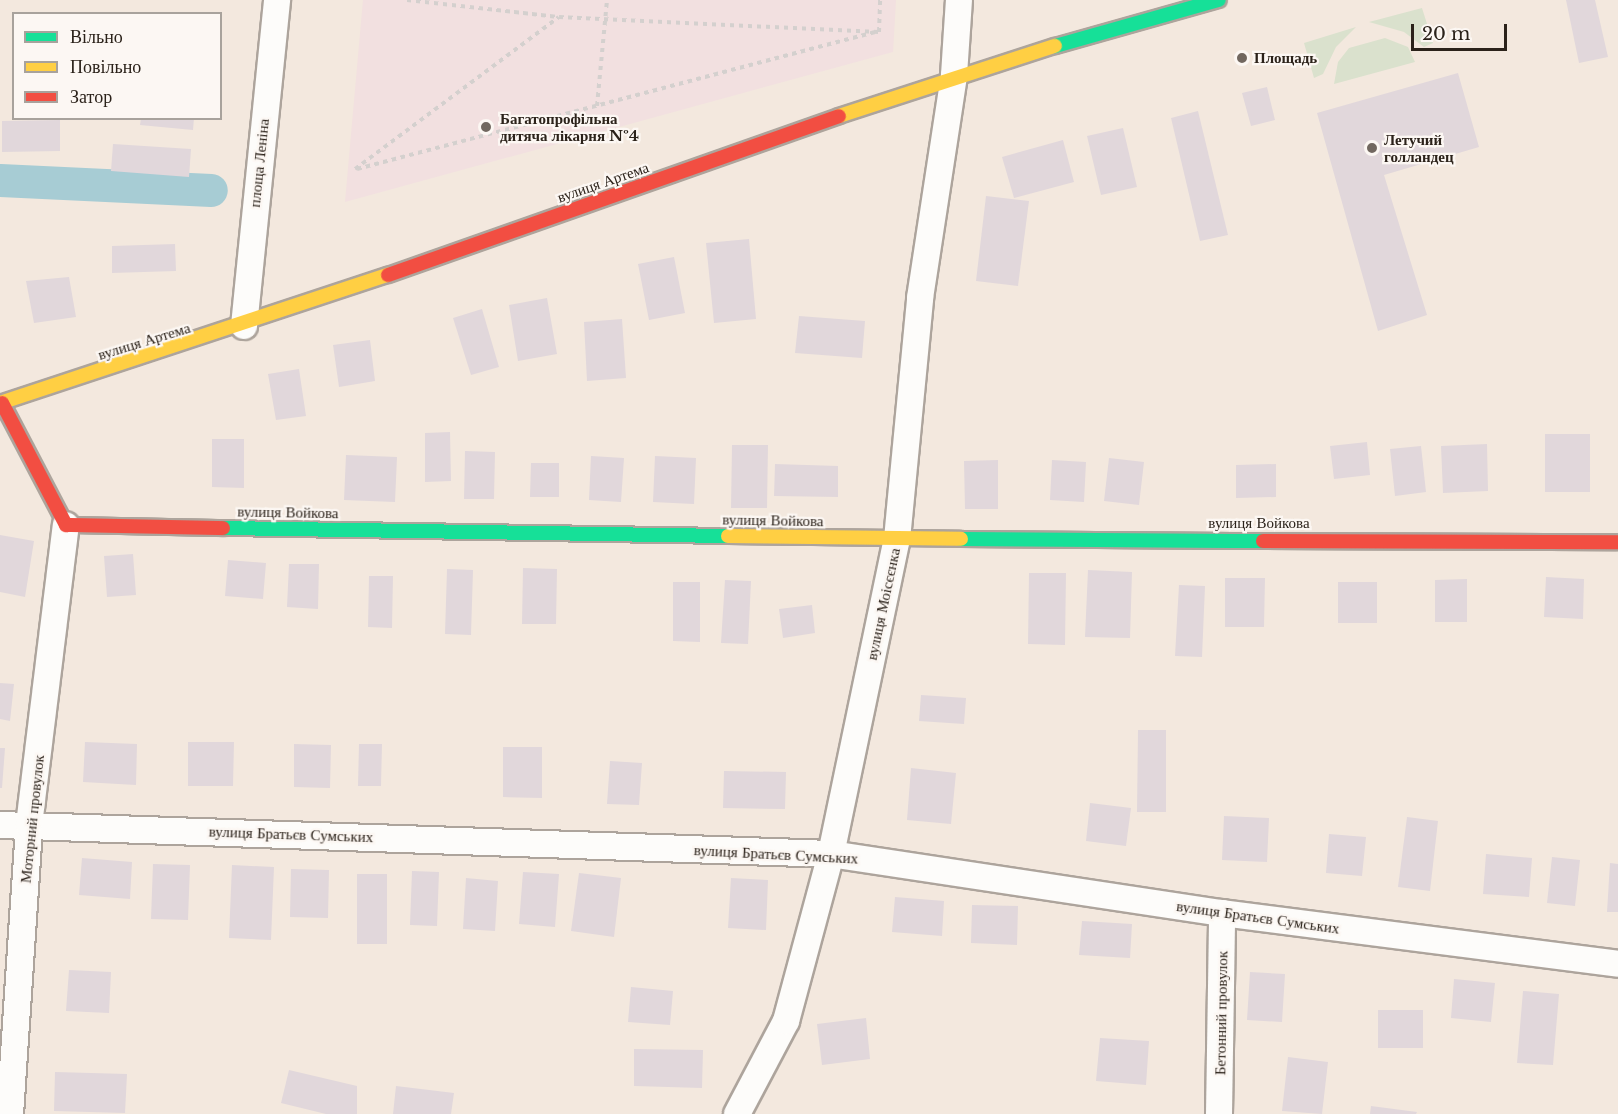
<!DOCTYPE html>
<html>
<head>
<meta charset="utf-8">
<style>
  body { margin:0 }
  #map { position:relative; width:1618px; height:1114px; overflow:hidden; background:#f3e8de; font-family:"Libre Baskerville",serif }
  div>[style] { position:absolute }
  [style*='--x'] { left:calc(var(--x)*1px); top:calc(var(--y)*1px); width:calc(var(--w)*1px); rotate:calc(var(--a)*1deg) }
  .medical>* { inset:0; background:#f2e0e0 }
  .green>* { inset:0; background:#dae1cd }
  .canal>* { height:33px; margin:-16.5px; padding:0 16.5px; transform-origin:16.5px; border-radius:16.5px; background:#a7ccd4 }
  .building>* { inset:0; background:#e1d7db }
  .path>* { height:4px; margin-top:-2px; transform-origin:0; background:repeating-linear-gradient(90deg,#d4d0ce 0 4.5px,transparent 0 9px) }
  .roads { filter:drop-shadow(2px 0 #ada49c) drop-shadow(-2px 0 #ada49c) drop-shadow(0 2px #ada49c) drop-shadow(0 -2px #ada49c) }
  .street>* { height:26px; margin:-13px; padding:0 13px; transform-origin:13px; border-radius:13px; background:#fdfcfa }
  .fast>* { height:14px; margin:-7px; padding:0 7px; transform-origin:7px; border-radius:7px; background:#16e098 }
  .slow>* { height:14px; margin:-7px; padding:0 7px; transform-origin:7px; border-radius:7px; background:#ffcf43 }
  .jam>* { height:14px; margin:-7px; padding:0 7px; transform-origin:7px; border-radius:7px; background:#f24e42 }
  .dots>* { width:16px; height:16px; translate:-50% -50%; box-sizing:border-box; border:3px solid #fcf7f3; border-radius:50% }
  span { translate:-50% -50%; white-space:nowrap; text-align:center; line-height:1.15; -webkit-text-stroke:4.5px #fcf7f3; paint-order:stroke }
  .poi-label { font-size:15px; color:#2b221a; font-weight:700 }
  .left { translate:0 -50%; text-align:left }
  .street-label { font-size:15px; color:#2b221a }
  .legend { position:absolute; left:12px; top:12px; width:210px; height:108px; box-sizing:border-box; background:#fcf7f3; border:2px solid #a8a29c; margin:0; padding:8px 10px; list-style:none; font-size:18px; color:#2b221a }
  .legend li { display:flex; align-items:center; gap:12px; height:30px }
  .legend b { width:30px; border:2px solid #a8a29c }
  .scale { position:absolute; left:1411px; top:24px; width:96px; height:27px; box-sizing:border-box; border:3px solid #2b221a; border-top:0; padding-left:8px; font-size:18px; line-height:21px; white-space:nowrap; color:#2b221a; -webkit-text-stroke:4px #fcf7f3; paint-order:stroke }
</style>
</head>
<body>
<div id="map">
  <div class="medical">
    <div style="clip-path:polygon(363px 0,896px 0,893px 52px,345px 202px)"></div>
  </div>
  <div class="green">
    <div style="clip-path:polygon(1422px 8px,1433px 43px,1424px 47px,1404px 32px,1369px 22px)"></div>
    <div style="clip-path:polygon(1356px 27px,1336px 47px,1323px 74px,1314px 78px,1304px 43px)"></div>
    <div style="clip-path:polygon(1385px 38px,1408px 47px,1415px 62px,1334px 84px,1338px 62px,1349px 48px)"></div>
  </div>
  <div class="canal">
    <div style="--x:0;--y:180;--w:211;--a:2.7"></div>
  </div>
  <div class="building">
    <div style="clip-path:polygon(1566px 0,1595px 0,1608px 57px,1579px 63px)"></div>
    <div style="clip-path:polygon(1458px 73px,1479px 147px,1384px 175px,1427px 315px,1378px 331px,1317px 113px)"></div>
    <div style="clip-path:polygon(1267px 87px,1275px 120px,1251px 126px,1242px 93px)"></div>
    <div style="clip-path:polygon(1198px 111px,1228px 235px,1200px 241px,1171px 118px)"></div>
    <div style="clip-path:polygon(141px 118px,194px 118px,193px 130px,140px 125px)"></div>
    <div style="clip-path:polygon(60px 120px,60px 151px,2px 152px,2px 121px)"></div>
    <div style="clip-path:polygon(1123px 128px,1137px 187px,1101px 195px,1087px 136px)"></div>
    <div style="clip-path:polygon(1063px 140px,1074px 182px,1014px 198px,1002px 157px)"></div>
    <div style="clip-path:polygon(113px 144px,191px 149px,189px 177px,111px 171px)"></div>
    <div style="clip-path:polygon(986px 196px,1029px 201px,1018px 286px,976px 281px)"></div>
    <div style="clip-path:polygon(749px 239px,756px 319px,714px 323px,706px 243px)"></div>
    <div style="clip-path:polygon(175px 244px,176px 271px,112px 273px,112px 246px)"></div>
    <div style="clip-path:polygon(674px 257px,685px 313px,649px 320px,638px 264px)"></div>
    <div style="clip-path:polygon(69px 277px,76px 317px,34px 323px,26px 281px)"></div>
    <div style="clip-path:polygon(547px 298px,557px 354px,518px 361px,509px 305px)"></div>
    <div style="clip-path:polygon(482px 309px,499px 367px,471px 375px,453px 318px)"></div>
    <div style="clip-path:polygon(799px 316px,865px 321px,862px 358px,795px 353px)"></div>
    <div style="clip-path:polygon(622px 319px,626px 378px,587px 381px,584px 322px)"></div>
    <div style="clip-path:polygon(370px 340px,375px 381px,339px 387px,333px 345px)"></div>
    <div style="clip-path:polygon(299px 369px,306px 416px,276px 420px,268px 374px)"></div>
    <div style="clip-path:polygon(450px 432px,451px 481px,425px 482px,425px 433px)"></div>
    <div style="clip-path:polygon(1545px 434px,1590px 434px,1590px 492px,1545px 492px)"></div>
    <div style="clip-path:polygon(212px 439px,244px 439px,244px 488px,212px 487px)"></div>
    <div style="clip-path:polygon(1367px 442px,1370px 475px,1334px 479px,1330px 446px)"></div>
    <div style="clip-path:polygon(1487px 444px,1488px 491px,1443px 493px,1441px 446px)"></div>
    <div style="clip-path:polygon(732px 445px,768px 445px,767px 508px,731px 508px)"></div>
    <div style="clip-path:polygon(1421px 446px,1426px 492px,1395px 496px,1390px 449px)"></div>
    <div style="clip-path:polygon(465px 451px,495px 452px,494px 499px,464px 499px)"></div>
    <div style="clip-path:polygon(346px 455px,397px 457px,395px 502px,344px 500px)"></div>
    <div style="clip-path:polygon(591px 456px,624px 458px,621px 502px,589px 500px)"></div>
    <div style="clip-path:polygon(655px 456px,696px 458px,694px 504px,653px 502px)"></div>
    <div style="clip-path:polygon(1109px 458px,1144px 462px,1139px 505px,1104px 501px)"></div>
    <div style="clip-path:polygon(998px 460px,998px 509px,965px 509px,964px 461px)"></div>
    <div style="clip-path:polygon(1052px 460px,1086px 462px,1084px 502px,1050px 500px)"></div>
    <div style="clip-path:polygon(531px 463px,559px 463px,559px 497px,530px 497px)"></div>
    <div style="clip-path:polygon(775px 464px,838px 466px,838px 497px,774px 496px)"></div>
    <div style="clip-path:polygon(1276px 464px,1276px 497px,1236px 498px,1236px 465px)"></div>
    <div style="clip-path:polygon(0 535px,34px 541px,25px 597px,0 592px)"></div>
    <div style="clip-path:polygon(133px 554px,136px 595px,107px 597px,104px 556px)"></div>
    <div style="clip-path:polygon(228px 560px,266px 563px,263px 599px,225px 596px)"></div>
    <div style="clip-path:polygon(289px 564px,319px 564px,318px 609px,287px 607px)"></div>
    <div style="clip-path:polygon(523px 568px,557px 569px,556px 624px,522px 624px)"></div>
    <div style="clip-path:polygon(447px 569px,473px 570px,471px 635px,445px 634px)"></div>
    <div style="clip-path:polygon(1088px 570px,1132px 572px,1130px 638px,1085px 637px)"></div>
    <div style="clip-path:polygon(1029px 573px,1066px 573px,1065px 645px,1028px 644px)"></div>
    <div style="clip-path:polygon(369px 576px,393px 576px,392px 628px,368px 627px)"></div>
    <div style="clip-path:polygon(1546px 577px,1584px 579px,1583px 619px,1544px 617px)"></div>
    <div style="clip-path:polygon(1225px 578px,1265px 578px,1264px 627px,1225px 627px)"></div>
    <div style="clip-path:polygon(1467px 579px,1467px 622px,1435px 622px,1435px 580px)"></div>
    <div style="clip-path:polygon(725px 580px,751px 581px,748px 644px,721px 643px)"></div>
    <div style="clip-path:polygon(673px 582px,700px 582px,700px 642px,673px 641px)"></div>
    <div style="clip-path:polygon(1338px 582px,1377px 582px,1377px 623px,1338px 623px)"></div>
    <div style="clip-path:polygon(1179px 585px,1205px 586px,1202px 657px,1175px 656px)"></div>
    <div style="clip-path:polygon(812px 605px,815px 633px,783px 638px,779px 609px)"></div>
    <div style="clip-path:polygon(0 683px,14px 684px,10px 721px,0 719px)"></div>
    <div style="clip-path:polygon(921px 695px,966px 698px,964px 724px,919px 721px)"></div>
    <div style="clip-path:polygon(1138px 730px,1166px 730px,1166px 812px,1137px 812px)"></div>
    <div style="clip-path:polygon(85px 742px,137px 744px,136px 785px,83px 782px)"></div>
    <div style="clip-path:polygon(188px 742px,234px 742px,233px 786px,188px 786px)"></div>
    <div style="clip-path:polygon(294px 744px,331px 745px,330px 788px,294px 787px)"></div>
    <div style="clip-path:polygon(359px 744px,382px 744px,381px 786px,358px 786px)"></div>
    <div style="clip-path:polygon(503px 747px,542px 747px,542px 798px,503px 797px)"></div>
    <div style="clip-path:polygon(0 748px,5px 748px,2px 788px,0 788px)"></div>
    <div style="clip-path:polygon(610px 761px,642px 763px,639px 805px,607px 804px)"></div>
    <div style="clip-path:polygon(911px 768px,956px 773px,951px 824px,907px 820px)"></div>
    <div style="clip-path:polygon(724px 771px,786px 772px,785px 809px,723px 808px)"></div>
    <div style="clip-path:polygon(1090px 803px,1131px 808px,1126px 846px,1086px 841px)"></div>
    <div style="clip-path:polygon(1224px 816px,1269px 818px,1267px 862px,1222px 860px)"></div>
    <div style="clip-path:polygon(1407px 817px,1438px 821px,1430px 891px,1398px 887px)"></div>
    <div style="clip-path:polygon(1329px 834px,1366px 837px,1362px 876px,1326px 873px)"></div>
    <div style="clip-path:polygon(1486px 854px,1532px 858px,1529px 897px,1483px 894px)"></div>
    <div style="clip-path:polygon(1552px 857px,1580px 860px,1575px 906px,1547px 903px)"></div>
    <div style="clip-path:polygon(82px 858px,132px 862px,130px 899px,79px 895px)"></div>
    <div style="clip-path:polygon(1610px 863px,1618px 864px,1618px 912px,1607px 912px)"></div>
    <div style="clip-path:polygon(153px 864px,190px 865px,188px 920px,151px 919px)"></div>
    <div style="clip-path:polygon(232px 865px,274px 867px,271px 940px,229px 938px)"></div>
    <div style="clip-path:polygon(291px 869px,329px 870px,328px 918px,290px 917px)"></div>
    <div style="clip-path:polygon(412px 871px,439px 872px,437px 926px,410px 925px)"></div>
    <div style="clip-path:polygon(523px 872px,559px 874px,555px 927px,519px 924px)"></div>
    <div style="clip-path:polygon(579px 873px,621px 878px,614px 937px,571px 931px)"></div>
    <div style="clip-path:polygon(357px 874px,387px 874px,387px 944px,357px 944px)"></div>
    <div style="clip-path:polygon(466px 878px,498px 881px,495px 931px,463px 929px)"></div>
    <div style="clip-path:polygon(731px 878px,768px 880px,766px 930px,728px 928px)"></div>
    <div style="clip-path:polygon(895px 897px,944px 901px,942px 936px,892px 932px)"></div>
    <div style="clip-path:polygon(972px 905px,1018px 906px,1017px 945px,971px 943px)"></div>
    <div style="clip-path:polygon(1082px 921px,1132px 924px,1130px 958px,1079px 955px)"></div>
    <div style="clip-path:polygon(69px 970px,111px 972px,109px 1013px,66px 1011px)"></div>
    <div style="clip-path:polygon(1250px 972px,1285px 974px,1282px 1022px,1247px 1020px)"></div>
    <div style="clip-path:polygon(1454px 979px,1495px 983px,1491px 1022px,1451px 1018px)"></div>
    <div style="clip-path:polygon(631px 987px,673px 991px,670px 1025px,628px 1022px)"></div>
    <div style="clip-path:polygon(1523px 991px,1559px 994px,1553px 1065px,1517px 1063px)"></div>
    <div style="clip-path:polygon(1378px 1010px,1423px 1010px,1423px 1048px,1378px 1048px)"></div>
    <div style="clip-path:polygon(866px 1018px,870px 1059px,822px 1065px,817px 1024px)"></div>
    <div style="clip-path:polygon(1100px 1038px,1149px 1041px,1146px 1085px,1096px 1081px)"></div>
    <div style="clip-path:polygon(634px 1049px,703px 1050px,702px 1088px,634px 1086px)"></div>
    <div style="clip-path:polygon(1288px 1057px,1328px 1062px,1322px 1114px,1282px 1111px)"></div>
    <div style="clip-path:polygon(289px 1070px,357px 1086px,357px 1114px,326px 1114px,281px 1103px)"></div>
    <div style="clip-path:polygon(55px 1072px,127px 1074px,125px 1113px,54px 1111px)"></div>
    <div style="clip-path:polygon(396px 1086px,454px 1093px,451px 1114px,393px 1114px)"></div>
    <div style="clip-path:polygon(1371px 1106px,1417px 1112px,1416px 1114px,1370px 1114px)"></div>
  </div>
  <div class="path">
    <div style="--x:407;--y:0;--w:152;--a:6.4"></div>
    <div style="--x:879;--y:32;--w:32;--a:-88"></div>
    <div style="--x:597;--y:106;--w:106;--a:-84.6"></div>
    <div style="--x:355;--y:169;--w:254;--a:-36.7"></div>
    <div style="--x:559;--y:17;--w:320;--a:2.7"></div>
    <div style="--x:357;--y:169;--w:536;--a:-14.81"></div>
  </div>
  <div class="roads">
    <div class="street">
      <div style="--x:244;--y:326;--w:328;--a:-84.2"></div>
      <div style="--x:0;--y:825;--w:832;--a:2"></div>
      <div style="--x:831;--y:854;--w:395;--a:8.6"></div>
      <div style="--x:1222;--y:913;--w:399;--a:7.3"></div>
      <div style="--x:10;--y:1114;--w:290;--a:-86.2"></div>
      <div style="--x:29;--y:825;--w:302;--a:-83"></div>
      <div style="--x:737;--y:1114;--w:105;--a:-62.2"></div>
      <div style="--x:786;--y:1021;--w:173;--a:-74.9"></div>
      <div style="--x:831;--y:854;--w:322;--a:-78.2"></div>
      <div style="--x:897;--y:539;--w:242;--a:-84.5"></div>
      <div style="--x:920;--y:298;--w:226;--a:-81.3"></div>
      <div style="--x:954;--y:75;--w:75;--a:-86.2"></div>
      <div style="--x:1219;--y:1114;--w:201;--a:-89.1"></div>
    </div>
    <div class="fast">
      <div style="--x:1055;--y:46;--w:170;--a:-15.7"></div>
      <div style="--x:223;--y:528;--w:505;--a:0.91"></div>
      <div style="--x:961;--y:539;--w:302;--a:0.4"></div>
    </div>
    <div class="slow">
      <div style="--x:839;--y:116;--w:227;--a:-18"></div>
      <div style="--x:0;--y:403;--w:409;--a:-18.3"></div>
      <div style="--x:728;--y:536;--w:233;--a:0.7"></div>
    </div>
    <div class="jam">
      <div style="--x:388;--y:275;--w:478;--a:-19.4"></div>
      <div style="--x:2;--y:403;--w:138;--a:62.3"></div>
      <div style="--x:66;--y:525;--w:157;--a:1.1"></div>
      <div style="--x:1263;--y:541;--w:355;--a:0.2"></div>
    </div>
  </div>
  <div class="dots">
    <div style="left:1242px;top:58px;background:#71675f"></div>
    <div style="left:486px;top:127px;background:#71675f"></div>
    <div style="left:1372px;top:148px;background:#71675f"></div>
  </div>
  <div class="poi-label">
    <span class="left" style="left:1254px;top:58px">Площадь</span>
    <span class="left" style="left:500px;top:127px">Багатопрофільна<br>дитяча лікарня №4</span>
    <span class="left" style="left:1384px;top:148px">Летучий<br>голландец</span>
  </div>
  <div class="street-label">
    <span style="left:259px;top:163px;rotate:-84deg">площа Леніна</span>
    <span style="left:603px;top:182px;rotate:-19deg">вулиця Артема</span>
    <span style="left:144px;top:341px;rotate:-17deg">вулиця Артема</span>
    <span style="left:288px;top:512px;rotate:1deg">вулиця Войкова</span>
    <span style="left:773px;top:520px;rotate:1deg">вулиця Войкова</span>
    <span style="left:1259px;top:523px">вулиця Войкова</span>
    <span style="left:883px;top:604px;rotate:-78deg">вулиця Моісєєнка</span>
    <span style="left:32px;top:819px;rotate:-84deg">Моторний провулок</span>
    <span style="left:291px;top:834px;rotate:2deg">вулиця Братьєв Сумських</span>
    <span style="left:776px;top:854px;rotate:3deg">вулиця Братьєв Сумських</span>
    <span style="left:1258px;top:917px;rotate:8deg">вулиця Братьєв Сумських</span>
    <span style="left:1221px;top:1013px;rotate:-89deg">Бетонний провулок</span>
  </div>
  <ul class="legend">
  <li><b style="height:8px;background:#16e098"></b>Вільно</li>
  <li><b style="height:8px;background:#ffcf43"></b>Повільно</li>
  <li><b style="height:8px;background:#f24e42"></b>Затор</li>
  </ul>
  <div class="scale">20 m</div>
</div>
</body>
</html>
